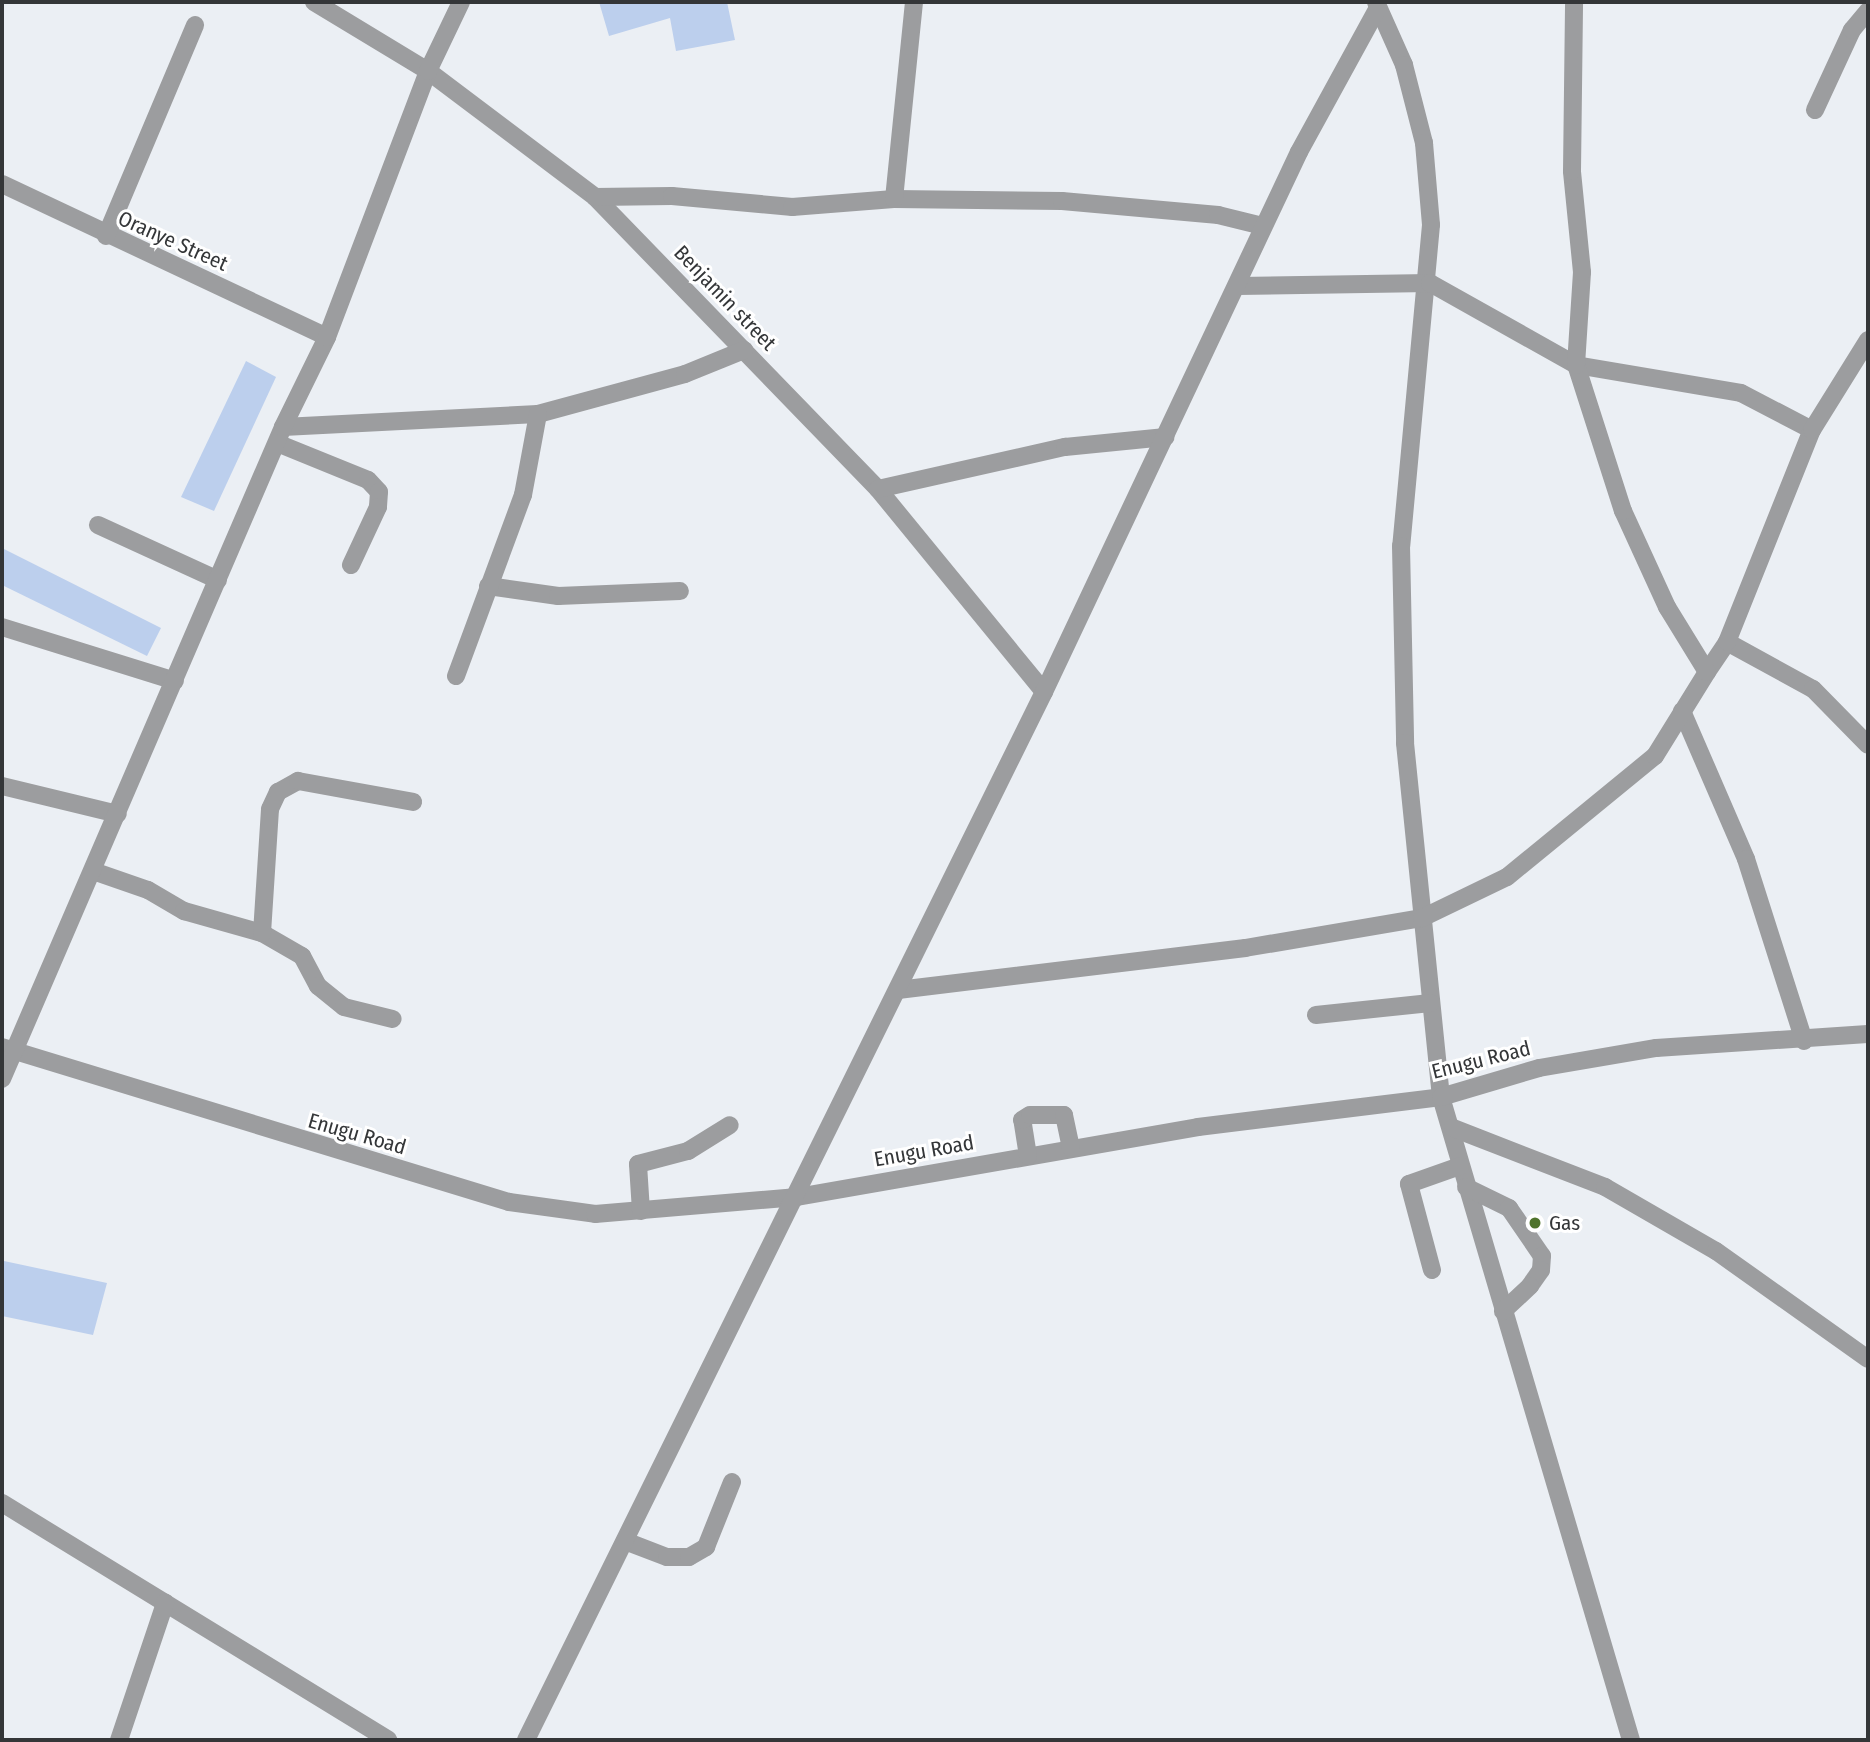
<!DOCTYPE html>
<html>
<head>
<meta charset="utf-8">
<style>
  body { margin:0 }
  #map { position:relative; width:1870px; height:1742px; overflow:hidden; background:#ebeff4; font-family:"Fira Sans Condensed",sans-serif }
  div>[style] { position:absolute }
  [style*='--x'] { left:calc(var(--x)*1px); top:calc(var(--y)*1px); width:calc(var(--w)*1px); rotate:calc(var(--a)*1deg) }
  .building>* { inset:0; background:#bccfed }
  .minor>* { height:18px; margin:-9px; padding:0 9px; transform-origin:9px; border-radius:9px; background:#9c9d9f }
  .dots>* { width:19px; height:19px; translate:-50% -50%; box-sizing:border-box; border:4px solid #fff; border-radius:50% }
  span { translate:-50% -50%; white-space:nowrap; text-align:center; line-height:1.15; -webkit-text-stroke:6px #fff; paint-order:stroke }
  .street-label { font-size:21px; color:#343638 }
  .poi-label { font-size:21px; color:#343638 }
  .left { translate:0 -50%; text-align:left }
  .frame { position:absolute; inset:0; border:4px solid #343638; pointer-events:none }
</style>
</head>
<body>
<div id="map">
  <div class="building">
    <div style="clip-path:polygon(599px 2px,727px 2px,735px 40px,676px 51px,670px 18px,609px 36px)"></div>
    <div style="clip-path:polygon(246px 361px,276px 377px,214px 511px,181px 497px)"></div>
    <div style="clip-path:polygon(2px 548px,161px 628px,147px 656px,2px 585px)"></div>
    <div style="clip-path:polygon(4px 1261px,107px 1283px,93px 1335px,2px 1316px)"></div>
  </div>
  <div class="minor">
    <div style="--x:314;--y:2;--w:133;--a:31.2"></div>
    <div style="--x:428;--y:71;--w:209;--a:37"></div>
    <div style="--x:595;--y:197;--w:407;--a:45.9"></div>
    <div style="--x:878;--y:489;--w:262;--a:50.7"></div>
    <div style="--x:1376;--y:2;--w:69;--a:66"></div>
    <div style="--x:1404;--y:65;--w:81;--a:75.6"></div>
    <div style="--x:1424;--y:143;--w:82;--a:85.1"></div>
    <div style="--x:1431;--y:225;--w:322;--a:95.3"></div>
    <div style="--x:1401;--y:546;--w:197;--a:88.8"></div>
    <div style="--x:1405;--y:743;--w:356;--a:84.2"></div>
    <div style="--x:1441;--y:1097;--w:670;--a:73.54"></div>
    <div style="--x:1815;--y:110;--w:88;--a:-65.2"></div>
    <div style="--x:1852;--y:30;--w:25;--a:-50"></div>
    <div style="--x:2;--y:184;--w:359;--a:25.2"></div>
    <div style="--x:595;--y:197;--w:77;--a:-0.7"></div>
    <div style="--x:672;--y:196;--w:121;--a:5.2"></div>
    <div style="--x:792;--y:207;--w:102;--a:-4.5"></div>
    <div style="--x:894;--y:199;--w:168;--a:0.7"></div>
    <div style="--x:1062;--y:201;--w:157;--a:5.1"></div>
    <div style="--x:1218;--y:215;--w:46;--a:13.7"></div>
    <div style="--x:894;--y:199;--w:198;--a:-84.2"></div>
    <div style="--x:106;--y:236;--w:229;--a:-67.1"></div>
    <div style="--x:1238;--y:286;--w:192;--a:-0.9"></div>
    <div style="--x:1430;--y:283;--w:167;--a:29.3"></div>
    <div style="--x:1576;--y:365;--w:167;--a:9.6"></div>
    <div style="--x:1741;--y:393;--w:80;--a:27.5"></div>
    <div style="--x:283;--y:427;--w:255;--a:-2.9"></div>
    <div style="--x:538;--y:414;--w:152;--a:-15.2"></div>
    <div style="--x:685;--y:374;--w:64;--a:-22.1"></div>
    <div style="--x:277;--y:443;--w:98;--a:22.1"></div>
    <div style="--x:368;--y:480;--w:16;--a:47"></div>
    <div style="--x:379;--y:492;--w:15;--a:94"></div>
    <div style="--x:378;--y:507;--w:64;--a:115"></div>
    <div style="--x:878;--y:489;--w:192;--a:-12.7"></div>
    <div style="--x:1065;--y:447;--w:101;--a:-5.7"></div>
    <div style="--x:98;--y:525;--w:132;--a:24.6"></div>
    <div style="--x:488;--y:586;--w:71;--a:8.1"></div>
    <div style="--x:558;--y:596;--w:122;--a:-2.3"></div>
    <div style="--x:2;--y:627;--w:181;--a:17.3"></div>
    <div style="--x:1727;--y:642;--w:98;--a:28.7"></div>
    <div style="--x:1813;--y:689;--w:78;--a:45.5"></div>
    <div style="--x:1707;--y:672;--w:36;--a:-56"></div>
    <div style="--x:1727;--y:642;--w:228;--a:-68.2"></div>
    <div style="--x:1812;--y:430;--w:106;--a:-58.1"></div>
    <div style="--x:456;--y:676;--w:193;--a:-69.7"></div>
    <div style="--x:523;--y:495;--w:82;--a:-79.5"></div>
    <div style="--x:1682;--y:711;--w:161;--a:66.6"></div>
    <div style="--x:1746;--y:859;--w:191;--a:72.3"></div>
    <div style="--x:2;--y:786;--w:119;--a:13.6"></div>
    <div style="--x:93;--y:871;--w:58;--a:19.1"></div>
    <div style="--x:148;--y:890;--w:42;--a:30.3"></div>
    <div style="--x:184;--y:911;--w:81;--a:15.8"></div>
    <div style="--x:262;--y:933;--w:46;--a:29.9"></div>
    <div style="--x:302;--y:956;--w:34;--a:62"></div>
    <div style="--x:318;--y:986;--w:33;--a:39"></div>
    <div style="--x:344;--y:1007;--w:50;--a:13.8"></div>
    <div style="--x:262;--y:933;--w:124;--a:-86.3"></div>
    <div style="--x:270;--y:809;--w:19;--a:-65"></div>
    <div style="--x:278;--y:792;--w:23;--a:-29"></div>
    <div style="--x:298;--y:781;--w:117;--a:10.3"></div>
    <div style="--x:898;--y:990;--w:350;--a:-6.9"></div>
    <div style="--x:1245;--y:948;--w:180;--a:-9.6"></div>
    <div style="--x:1422;--y:918;--w:94;--a:-25.8"></div>
    <div style="--x:1507;--y:877;--w:191;--a:-39.3"></div>
    <div style="--x:1655;--y:756;--w:99;--a:-58.2"></div>
    <div style="--x:1707;--y:672;--w:76;--a:-121.6"></div>
    <div style="--x:1667;--y:607;--w:106;--a:-114.6"></div>
    <div style="--x:1623;--y:511;--w:153;--a:-107.8"></div>
    <div style="--x:1576;--y:365;--w:93;--a:-86.3"></div>
    <div style="--x:1582;--y:272;--w:101;--a:-95.7"></div>
    <div style="--x:1572;--y:171;--w:169;--a:-89.3"></div>
    <div style="--x:1316;--y:1015;--w:115;--a:-6"></div>
    <div style="--x:2;--y:1047;--w:530;--a:17"></div>
    <div style="--x:509;--y:1202;--w:87;--a:7.9"></div>
    <div style="--x:595;--y:1214;--w:203;--a:-4.8"></div>
    <div style="--x:797;--y:1197;--w:407;--a:-9.9"></div>
    <div style="--x:1198;--y:1127;--w:245;--a:-7"></div>
    <div style="--x:1441;--y:1097;--w:102;--a:-16.5"></div>
    <div style="--x:1539;--y:1068;--w:119;--a:-9.7"></div>
    <div style="--x:1656;--y:1048;--w:212;--a:-3.8"></div>
    <div style="--x:2;--y:1079;--w:710;--a:-66.68"></div>
    <div style="--x:283;--y:427;--w:100;--a:-63.9"></div>
    <div style="--x:327;--y:337;--w:285;--a:-69.2"></div>
    <div style="--x:428;--y:71;--w:76;--a:-64.4"></div>
    <div style="--x:1453;--y:1128;--w:163;--a:21.2"></div>
    <div style="--x:1605;--y:1187;--w:128;--a:30"></div>
    <div style="--x:1716;--y:1251;--w:186;--a:35.4"></div>
    <div style="--x:1028;--y:1156;--w:36;--a:-99"></div>
    <div style="--x:1022;--y:1120;--w:9;--a:-32"></div>
    <div style="--x:1030;--y:1115;--w:34;--a:0"></div>
    <div style="--x:1064;--y:1115;--w:34;--a:78"></div>
    <div style="--x:1466;--y:1187;--w:48;--a:26"></div>
    <div style="--x:1509;--y:1208;--w:58;--a:55.5"></div>
    <div style="--x:1542;--y:1256;--w:14;--a:94"></div>
    <div style="--x:1541;--y:1270;--w:19;--a:125"></div>
    <div style="--x:1530;--y:1286;--w:37;--a:137"></div>
    <div style="--x:641;--y:1211;--w:47;--a:-93.7"></div>
    <div style="--x:638;--y:1164;--w:52;--a:-14.6"></div>
    <div style="--x:688;--y:1151;--w:49;--a:-31.8"></div>
    <div style="--x:1432;--y:1270;--w:89;--a:-105"></div>
    <div style="--x:1409;--y:1184;--w:54;--a:-19.4"></div>
    <div style="--x:2;--y:1503;--w:453;--a:31.5"></div>
    <div style="--x:625;--y:1541;--w:45;--a:20.9"></div>
    <div style="--x:667;--y:1557;--w:22;--a:0"></div>
    <div style="--x:689;--y:1557;--w:20;--a:-30"></div>
    <div style="--x:706;--y:1547;--w:70;--a:-68.2"></div>
    <div style="--x:119;--y:1740;--w:145;--a:-71.4"></div>
    <div style="--x:526;--y:1740;--w:1169;--a:-63.7"></div>
    <div style="--x:1044;--y:692;--w:597;--a:-64.72"></div>
    <div style="--x:1299;--y:152;--w:164;--a:-61.3"></div>
  </div>
  <div class="dots">
    <div style="left:1535px;top:1223px;background:#4f732c"></div>
  </div>
  <div class="street-label">
    <span style="left:173px;top:241px;rotate:24deg">Oranye Street</span>
    <span style="left:725px;top:298px;rotate:46deg">Benjamin street</span>
    <span style="left:1481px;top:1060px;rotate:-14deg">Enugu Road</span>
    <span style="left:357px;top:1134px;rotate:16deg">Enugu Road</span>
    <span style="left:924px;top:1151px;rotate:-10deg">Enugu Road</span>
  </div>
  <div class="poi-label">
    <span class="left" style="left:1549px;top:1223px">Gas</span>
  </div>
  <div class="frame"></div>
</div>
</body>
</html>
